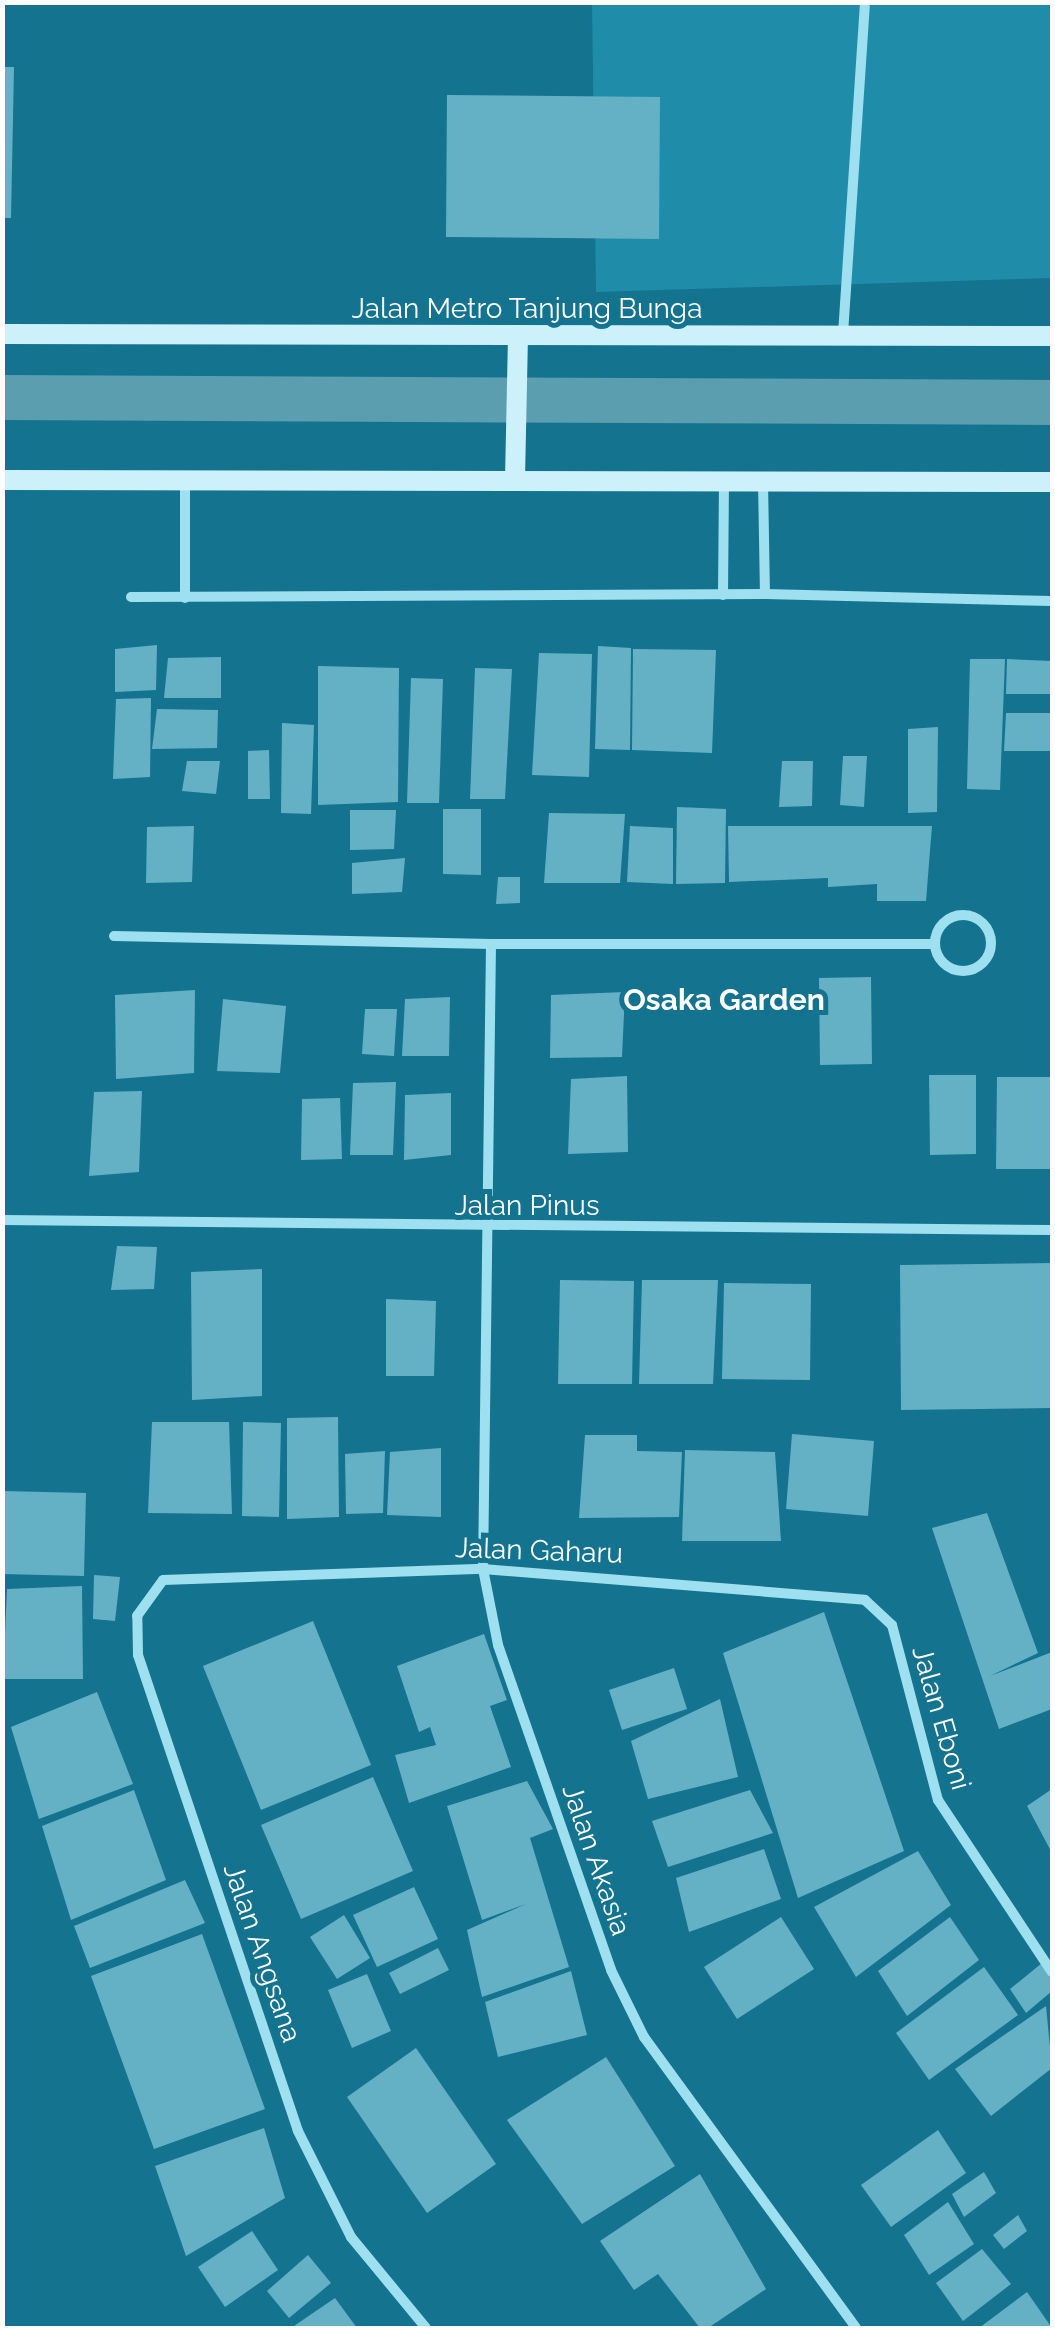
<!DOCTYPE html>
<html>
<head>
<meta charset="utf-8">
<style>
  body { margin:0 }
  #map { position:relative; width:1055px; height:2331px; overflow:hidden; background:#14738e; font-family:Raleway,sans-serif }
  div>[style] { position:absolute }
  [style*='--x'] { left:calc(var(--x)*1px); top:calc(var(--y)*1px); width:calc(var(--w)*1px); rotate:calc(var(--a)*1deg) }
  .green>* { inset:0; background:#1f8daa }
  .canal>* { height:45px; margin:-22.5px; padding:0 22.5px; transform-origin:22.5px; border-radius:22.5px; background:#5b9eb0 }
  .building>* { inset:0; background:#64b1c6 }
  .minor>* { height:10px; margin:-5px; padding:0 5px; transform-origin:5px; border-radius:5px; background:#9ee0f0 }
  .minor>.ring { margin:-5px; padding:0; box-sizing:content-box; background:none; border:10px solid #9ee0f0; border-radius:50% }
  .secondary>* { height:20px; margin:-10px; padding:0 10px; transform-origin:10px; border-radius:10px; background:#ccf1fb }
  span { translate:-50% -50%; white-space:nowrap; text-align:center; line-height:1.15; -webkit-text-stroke:10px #14738e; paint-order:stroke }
  .street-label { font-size:28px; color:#fff }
  .neighbourhood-label { font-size:30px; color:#fff; font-weight:700 }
  .frame { position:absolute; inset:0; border:5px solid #fff; pointer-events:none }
</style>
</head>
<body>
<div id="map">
  <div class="green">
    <div style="clip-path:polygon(592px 3px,1052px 3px,1052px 278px,596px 292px)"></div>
  </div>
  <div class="canal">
    <div style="--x:2;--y:397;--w:1050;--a:0.27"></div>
  </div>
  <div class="building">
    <div style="clip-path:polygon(2px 67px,14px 67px,11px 218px,2px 218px)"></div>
    <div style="clip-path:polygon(447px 95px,660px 97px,659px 239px,446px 237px)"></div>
    <div style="clip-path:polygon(157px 645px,156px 690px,115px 692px,115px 649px)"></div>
    <div style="clip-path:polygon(598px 646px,631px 648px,630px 750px,595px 749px)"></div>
    <div style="clip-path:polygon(633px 649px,716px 650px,712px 753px,632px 750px)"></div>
    <div style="clip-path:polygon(539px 653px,592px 654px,589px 777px,532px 775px)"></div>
    <div style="clip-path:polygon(221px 657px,221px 698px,164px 698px,168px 658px)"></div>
    <div style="clip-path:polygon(970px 659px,1005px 659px,1000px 790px,967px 789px)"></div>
    <div style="clip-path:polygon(1007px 659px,1052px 661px,1052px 694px,1006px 694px)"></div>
    <div style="clip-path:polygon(318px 666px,399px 668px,398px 802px,318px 805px)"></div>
    <div style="clip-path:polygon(475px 668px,512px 669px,505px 799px,470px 799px)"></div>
    <div style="clip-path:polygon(411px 678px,443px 679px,439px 803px,407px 803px)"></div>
    <div style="clip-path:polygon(151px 698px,150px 777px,113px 779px,116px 699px)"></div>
    <div style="clip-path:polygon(157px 709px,218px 710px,217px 748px,152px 749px)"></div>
    <div style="clip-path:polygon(1006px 713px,1052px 713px,1052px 751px,1004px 751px)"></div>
    <div style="clip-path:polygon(282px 723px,314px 725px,311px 814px,281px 813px)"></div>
    <div style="clip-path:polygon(938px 727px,937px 812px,908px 813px,908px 729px)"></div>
    <div style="clip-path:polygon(269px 750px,270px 799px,248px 799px,248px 751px)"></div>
    <div style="clip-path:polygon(843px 756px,867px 756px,864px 807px,840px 805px)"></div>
    <div style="clip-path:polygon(187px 761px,220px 761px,216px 794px,182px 791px)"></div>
    <div style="clip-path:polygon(782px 761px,813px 761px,812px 806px,779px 807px)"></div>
    <div style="clip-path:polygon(677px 807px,726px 809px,725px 883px,676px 884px)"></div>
    <div style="clip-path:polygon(443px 809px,481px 809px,481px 875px,443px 874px)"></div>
    <div style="clip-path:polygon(350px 810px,396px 810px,394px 849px,350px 850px)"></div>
    <div style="clip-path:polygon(549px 813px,625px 814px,620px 883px,544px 883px)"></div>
    <div style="clip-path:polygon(194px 826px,192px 882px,146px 883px,147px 827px)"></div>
    <div style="clip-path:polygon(630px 826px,673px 828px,673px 884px,627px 882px)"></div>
    <div style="clip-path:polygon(728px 826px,932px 826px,926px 901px,877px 901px,877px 884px,828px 887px,828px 878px,729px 882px)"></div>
    <div style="clip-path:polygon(405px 858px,402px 892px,352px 894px,352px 863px)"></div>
    <div style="clip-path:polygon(498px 877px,520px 877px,520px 903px,496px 904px)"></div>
    <div style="clip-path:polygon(871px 977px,872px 1064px,820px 1065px,819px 978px)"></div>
    <div style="clip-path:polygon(195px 990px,194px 1073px,116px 1079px,115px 995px)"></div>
    <div style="clip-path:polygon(625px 992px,622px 1057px,550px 1058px,551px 995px)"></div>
    <div style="clip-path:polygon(450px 997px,449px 1056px,402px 1056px,405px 999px)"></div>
    <div style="clip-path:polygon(223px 999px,286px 1006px,280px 1073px,217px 1071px)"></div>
    <div style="clip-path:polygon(365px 1009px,397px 1009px,394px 1056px,362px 1054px)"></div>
    <div style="clip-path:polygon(929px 1075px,976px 1075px,976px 1154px,930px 1155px)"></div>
    <div style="clip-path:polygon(627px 1076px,628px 1152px,568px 1154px,571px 1079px)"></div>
    <div style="clip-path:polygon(997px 1077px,1052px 1077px,1052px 1169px,996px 1169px)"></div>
    <div style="clip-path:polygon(396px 1082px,393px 1155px,350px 1155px,353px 1083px)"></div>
    <div style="clip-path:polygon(142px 1091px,139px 1172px,89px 1176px,94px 1092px)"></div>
    <div style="clip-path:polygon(451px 1093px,451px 1155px,404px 1160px,405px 1095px)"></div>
    <div style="clip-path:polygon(340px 1098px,342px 1159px,301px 1160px,302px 1099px)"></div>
    <div style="clip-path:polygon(117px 1246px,157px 1247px,154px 1289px,111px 1290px)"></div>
    <div style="clip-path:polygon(1052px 1263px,1052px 1408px,901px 1410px,900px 1265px)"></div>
    <div style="clip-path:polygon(262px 1269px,262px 1396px,192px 1400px,191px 1272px)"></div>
    <div style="clip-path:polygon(560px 1280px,634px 1281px,632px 1384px,558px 1384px)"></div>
    <div style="clip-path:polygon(642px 1280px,718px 1280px,713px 1384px,639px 1384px)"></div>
    <div style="clip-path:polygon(724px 1283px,811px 1284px,810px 1380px,722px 1379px)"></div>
    <div style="clip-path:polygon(386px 1299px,436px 1301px,434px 1376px,386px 1376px)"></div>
    <div style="clip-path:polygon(338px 1417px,339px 1517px,287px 1519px,287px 1418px)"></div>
    <div style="clip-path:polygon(152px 1422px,229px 1422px,232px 1514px,148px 1513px)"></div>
    <div style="clip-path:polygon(243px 1422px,281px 1423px,279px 1517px,242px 1516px)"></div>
    <div style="clip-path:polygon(792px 1434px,874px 1441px,868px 1516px,786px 1509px)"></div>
    <div style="clip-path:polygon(585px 1435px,637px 1435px,637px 1451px,682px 1452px,679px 1517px,579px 1518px)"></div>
    <div style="clip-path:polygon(441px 1448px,441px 1517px,387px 1515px,390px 1452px)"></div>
    <div style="clip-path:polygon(685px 1450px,775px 1452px,781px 1541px,682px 1541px)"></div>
    <div style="clip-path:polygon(385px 1451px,383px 1513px,346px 1514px,345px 1454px)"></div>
    <div style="clip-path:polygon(2px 1491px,86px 1493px,84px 1576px,2px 1574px)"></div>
    <div style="clip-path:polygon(987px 1513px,1038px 1653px,990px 1676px,1052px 1652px,1052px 1709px,999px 1729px,932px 1528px)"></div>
    <div style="clip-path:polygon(94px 1575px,120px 1577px,115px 1621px,93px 1619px)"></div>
    <div style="clip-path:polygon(82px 1586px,83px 1679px,3px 1679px,7px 1589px)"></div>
    <div style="clip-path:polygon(824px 1612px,904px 1851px,798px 1898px,723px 1653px)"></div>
    <div style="clip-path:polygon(313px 1621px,371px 1765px,261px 1810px,203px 1666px)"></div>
    <div style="clip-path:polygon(484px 1634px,507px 1700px,490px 1706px,511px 1767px,409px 1803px,395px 1755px,436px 1745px,430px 1727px,419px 1732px,397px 1666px)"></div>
    <div style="clip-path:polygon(674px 1668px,687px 1709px,622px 1730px,609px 1690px)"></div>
    <div style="clip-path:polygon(97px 1692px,133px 1784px,39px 1819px,11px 1727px)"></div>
    <div style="clip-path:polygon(720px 1699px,738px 1777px,648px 1799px,631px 1741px)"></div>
    <div style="clip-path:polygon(373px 1777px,413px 1871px,301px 1919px,261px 1825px)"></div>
    <div style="clip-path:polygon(527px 1781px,553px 1829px,530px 1838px,569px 1967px,482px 1997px,467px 1930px,526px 1904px,482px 1920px,447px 1806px)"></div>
    <div style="clip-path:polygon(1052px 1789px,1052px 1853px,1027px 1806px)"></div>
    <div style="clip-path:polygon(134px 1790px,166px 1880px,71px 1920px,42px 1826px)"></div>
    <div style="clip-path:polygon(750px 1790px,773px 1833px,668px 1867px,652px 1821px)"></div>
    <div style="clip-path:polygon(764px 1849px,781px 1899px,689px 1932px,676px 1878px)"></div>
    <div style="clip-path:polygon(918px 1851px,951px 1905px,856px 1977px,814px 1907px)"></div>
    <div style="clip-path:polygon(185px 1880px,205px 1923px,90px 1968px,74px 1926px)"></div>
    <div style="clip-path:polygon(414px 1887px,438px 1939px,377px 1967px,353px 1915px)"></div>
    <div style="clip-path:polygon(344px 1915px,370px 1958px,337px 1979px,310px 1937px)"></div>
    <div style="clip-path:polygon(781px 1917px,814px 1969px,737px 2019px,704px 1967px)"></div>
    <div style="clip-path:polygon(950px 1917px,979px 1960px,907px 2016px,878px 1971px)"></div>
    <div style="clip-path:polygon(202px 1934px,265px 2109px,154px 2149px,91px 1976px)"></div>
    <div style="clip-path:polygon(438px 1948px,449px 1970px,400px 1994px,389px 1973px)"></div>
    <div style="clip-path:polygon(1042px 1963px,1052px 1976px,1052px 1991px,1026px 2013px,1010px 1989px)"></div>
    <div style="clip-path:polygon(984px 1967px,1018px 2015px,929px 2080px,896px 2033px)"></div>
    <div style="clip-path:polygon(571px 1971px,587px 2035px,498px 2057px,485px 2002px)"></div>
    <div style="clip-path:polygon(367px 1974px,391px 2031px,352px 2048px,328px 1990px)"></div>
    <div style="clip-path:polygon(1046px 2006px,1052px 2068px,991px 2116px,955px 2069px)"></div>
    <div style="clip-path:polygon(416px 2048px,496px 2164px,427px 2213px,347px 2097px)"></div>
    <div style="clip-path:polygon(606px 2057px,675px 2166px,582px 2224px,507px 2120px)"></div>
    <div style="clip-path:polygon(264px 2128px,285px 2198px,186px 2256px,155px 2166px)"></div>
    <div style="clip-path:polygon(938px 2130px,966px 2173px,891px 2227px,861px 2185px)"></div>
    <div style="clip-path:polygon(984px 2172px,996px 2193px,964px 2217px,952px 2194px)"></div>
    <div style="clip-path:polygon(700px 2174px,766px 2289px,708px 2328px,700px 2328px,658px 2274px,634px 2290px,600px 2241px)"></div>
    <div style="clip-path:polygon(948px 2202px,974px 2244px,929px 2275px,904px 2235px)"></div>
    <div style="clip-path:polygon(1018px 2215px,1027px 2231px,1004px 2249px,993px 2235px)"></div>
    <div style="clip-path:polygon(252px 2231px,278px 2270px,225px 2307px,198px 2267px)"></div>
    <div style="clip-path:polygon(982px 2249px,1011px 2284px,963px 2321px,936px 2283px)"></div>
    <div style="clip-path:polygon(308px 2255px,331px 2283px,289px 2318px,267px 2291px)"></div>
    <div style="clip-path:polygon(1027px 2292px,1052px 2328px,979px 2328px)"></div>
    <div style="clip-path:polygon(335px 2298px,357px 2328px,291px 2328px)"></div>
  </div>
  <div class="minor">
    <div style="--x:843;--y:334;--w:333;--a:-86.2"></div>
    <div style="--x:185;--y:480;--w:118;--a:90"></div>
    <div style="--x:763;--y:481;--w:113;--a:89"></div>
    <div style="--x:723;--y:595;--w:114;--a:-89.5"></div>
    <div style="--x:131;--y:597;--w:634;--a:-0.27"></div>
    <div style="--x:765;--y:594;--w:287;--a:1.4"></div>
    <div class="ring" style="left:935px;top:915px;width:46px;height:46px"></div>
    <div style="--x:114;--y:936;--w:377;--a:1.2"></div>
    <div style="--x:491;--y:944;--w:625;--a:90.73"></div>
    <div style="--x:483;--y:1569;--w:77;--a:78.8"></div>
    <div style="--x:498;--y:1645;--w:344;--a:70.8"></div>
    <div style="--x:611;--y:1970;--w:75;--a:63.8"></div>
    <div style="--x:644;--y:2037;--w:360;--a:53.9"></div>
    <div style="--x:491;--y:944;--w:444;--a:0"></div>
    <div style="--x:2;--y:1220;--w:1050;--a:0.55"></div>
    <div style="--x:426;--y:2328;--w:118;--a:-129.5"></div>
    <div style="--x:351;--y:2237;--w:119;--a:-116.6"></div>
    <div style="--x:298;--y:2131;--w:502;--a:-108.58"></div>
    <div style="--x:138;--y:1655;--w:39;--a:-91"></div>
    <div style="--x:137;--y:1616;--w:44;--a:-54.2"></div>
    <div style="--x:163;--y:1580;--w:320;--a:-2"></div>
    <div style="--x:483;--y:1569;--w:383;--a:4.6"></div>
    <div style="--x:865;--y:1600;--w:37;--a:43"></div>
    <div style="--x:892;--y:1625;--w:181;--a:75.3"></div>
    <div style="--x:938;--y:1800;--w:206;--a:56.5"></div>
  </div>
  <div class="secondary">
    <div style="--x:2;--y:334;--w:1050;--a:0.11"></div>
    <div style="--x:515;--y:479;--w:141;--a:-88.8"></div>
    <div style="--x:2;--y:480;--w:1050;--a:0.11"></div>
  </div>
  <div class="street-label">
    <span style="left:527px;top:309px">Jalan Metro Tanjung Bunga</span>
    <span style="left:527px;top:1206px">Jalan Pinus</span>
    <span style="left:539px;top:1551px;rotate:2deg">Jalan Gaharu</span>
    <span style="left:941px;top:1718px;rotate:74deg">Jalan Eboni</span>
    <span style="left:596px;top:1860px;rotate:71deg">Jalan Akasia</span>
    <span style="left:262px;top:1953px;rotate:71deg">Jalan Angsana</span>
  </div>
  <div class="neighbourhood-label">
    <span style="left:724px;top:1000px">Osaka Garden</span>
  </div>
  <div class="frame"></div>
</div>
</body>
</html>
